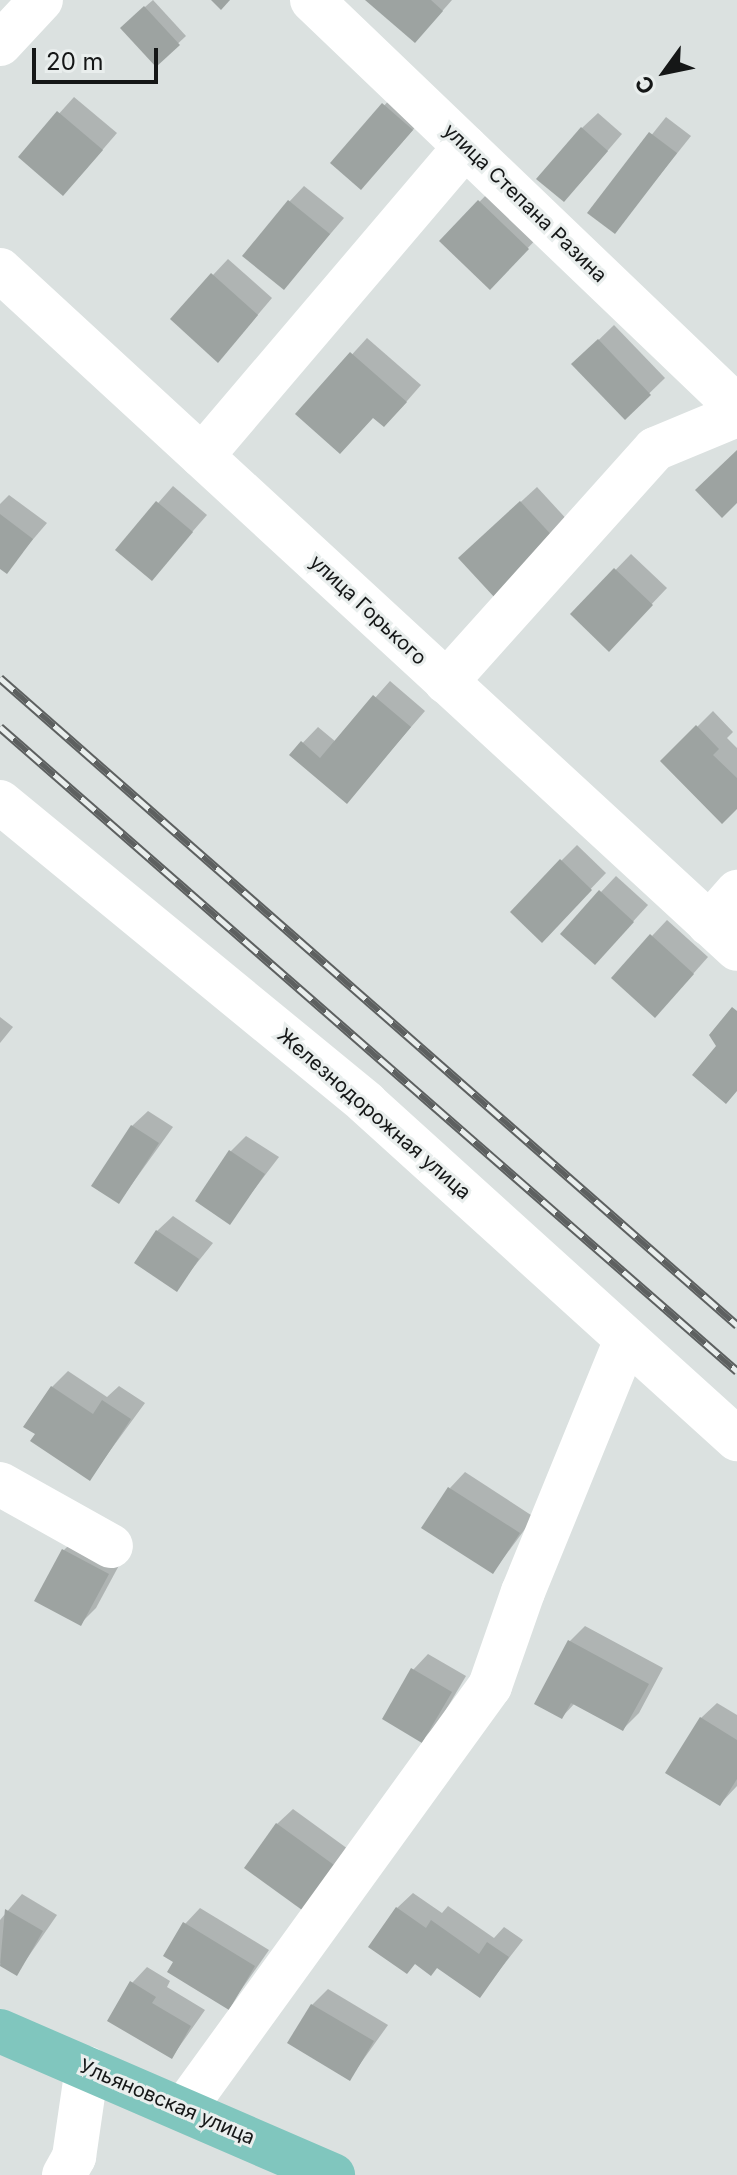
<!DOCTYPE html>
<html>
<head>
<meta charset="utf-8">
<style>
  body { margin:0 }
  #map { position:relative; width:737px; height:2175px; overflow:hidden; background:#dbe1e0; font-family:Inter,sans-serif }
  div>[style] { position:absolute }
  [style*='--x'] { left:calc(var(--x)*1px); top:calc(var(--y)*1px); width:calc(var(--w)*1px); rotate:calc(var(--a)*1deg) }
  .shadow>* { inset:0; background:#0003 }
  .building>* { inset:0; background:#9da3a1 }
  .minor>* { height:44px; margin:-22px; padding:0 22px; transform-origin:22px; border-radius:22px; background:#fff }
  .major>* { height:44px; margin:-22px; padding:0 22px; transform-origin:22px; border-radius:22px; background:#80c6be }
  .rail>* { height:9px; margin-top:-4.5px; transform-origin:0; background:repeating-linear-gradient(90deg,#e9eeed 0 18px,#5d6060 0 36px); box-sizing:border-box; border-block:2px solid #5d6060 }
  span { translate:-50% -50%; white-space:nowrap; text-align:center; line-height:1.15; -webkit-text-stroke:6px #e9eeed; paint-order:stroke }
  .street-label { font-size:20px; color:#151717 }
  .north { position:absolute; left:625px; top:32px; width:80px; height:80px; -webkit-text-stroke:6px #e9eeed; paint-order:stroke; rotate:237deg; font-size:22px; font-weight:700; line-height:32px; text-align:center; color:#151717 }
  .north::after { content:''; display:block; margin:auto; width:28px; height:36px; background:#151717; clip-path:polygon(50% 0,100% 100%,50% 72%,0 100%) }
  .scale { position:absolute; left:32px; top:48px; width:126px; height:36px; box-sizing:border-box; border:4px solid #151717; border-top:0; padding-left:10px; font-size:24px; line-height:28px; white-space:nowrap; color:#151717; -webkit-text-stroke:6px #e9eeed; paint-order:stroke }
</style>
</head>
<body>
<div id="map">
  <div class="shadow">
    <div style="clip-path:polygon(153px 0,186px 36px,156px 64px,130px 20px)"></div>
    <div style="clip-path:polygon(368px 0,452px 0,430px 25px)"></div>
    <div style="clip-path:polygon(399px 89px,427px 114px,376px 172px,333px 163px)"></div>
    <div style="clip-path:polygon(74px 97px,117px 133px,79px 177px,21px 156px)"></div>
    <div style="clip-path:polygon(598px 113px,622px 134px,579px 184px,582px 128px)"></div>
    <div style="clip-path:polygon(666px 117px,691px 136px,615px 231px,590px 212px)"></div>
    <div style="clip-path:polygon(304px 186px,344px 218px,284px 288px,289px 202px)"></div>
    <div style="clip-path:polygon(495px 186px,543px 232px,505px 272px,441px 241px)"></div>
    <div style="clip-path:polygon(228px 259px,272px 298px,233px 344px,213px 275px)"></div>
    <div style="clip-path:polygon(614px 325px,665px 378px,625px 417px,574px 364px)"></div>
    <div style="clip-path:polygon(367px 338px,421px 385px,400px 409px,374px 416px,298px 414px)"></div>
    <div style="clip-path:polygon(173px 486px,207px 515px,152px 578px,117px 550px)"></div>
    <div style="clip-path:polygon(537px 487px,571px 524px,556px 539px,476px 543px)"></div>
    <div style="clip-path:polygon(9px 495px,47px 523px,6px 571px,0 567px,0 504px)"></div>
    <div style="clip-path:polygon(631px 554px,667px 588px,609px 649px,573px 614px)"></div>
    <div style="clip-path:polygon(390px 681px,425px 711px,347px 801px,292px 754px,318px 727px,336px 742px)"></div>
    <div style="clip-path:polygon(713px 711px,733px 732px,727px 738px,737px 748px,737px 807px,663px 761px)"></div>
    <div style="clip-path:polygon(577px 845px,606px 873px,557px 924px,561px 861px)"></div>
    <div style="clip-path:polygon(616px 876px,648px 905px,610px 947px,601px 892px)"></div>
    <div style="clip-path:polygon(667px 920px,708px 957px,670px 1000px,652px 936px)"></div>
    <div style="clip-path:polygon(0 1017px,13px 1027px,0 1043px)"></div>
    <div style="clip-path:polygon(148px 1111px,173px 1127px,119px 1202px,132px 1126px)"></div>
    <div style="clip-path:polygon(246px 1136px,279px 1157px,229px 1222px,231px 1151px)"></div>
    <div style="clip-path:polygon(173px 1216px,213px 1243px,176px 1289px,157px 1231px)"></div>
    <div style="clip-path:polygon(68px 1371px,107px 1397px,119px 1386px,145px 1403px,90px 1478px,52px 1387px)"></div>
    <div style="clip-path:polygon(465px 1472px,534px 1517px,493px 1572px,450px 1488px)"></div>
    <div style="clip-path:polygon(79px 1535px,123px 1558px,96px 1608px,81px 1623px,64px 1550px)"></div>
    <div style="clip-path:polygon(585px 1626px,663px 1668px,639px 1713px,623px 1729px,575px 1703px,562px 1717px,569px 1642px)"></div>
    <div style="clip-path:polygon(428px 1654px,466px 1676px,437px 1725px,422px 1740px,413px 1670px)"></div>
    <div style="clip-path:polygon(717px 1703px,737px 1715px,737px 1786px,720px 1804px,701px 1718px)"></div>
    <div style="clip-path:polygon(293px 1809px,348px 1849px,317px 1892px,277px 1824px)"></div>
    <div style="clip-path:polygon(413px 1893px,442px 1913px,448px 1906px,494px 1938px,504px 1927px,523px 1940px,480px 1995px,397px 1908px)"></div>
    <div style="clip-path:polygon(22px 1894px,57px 1915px,17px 1973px,0 1963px,0 1920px)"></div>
    <div style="clip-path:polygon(200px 1908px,269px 1950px,229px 2007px,176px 1961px,185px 1924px)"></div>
    <div style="clip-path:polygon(147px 1967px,170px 1981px,167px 1987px,205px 2010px,172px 2057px,132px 1983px)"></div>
    <div style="clip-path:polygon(328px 1989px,388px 2025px,350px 2078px,312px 2005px)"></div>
  </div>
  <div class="building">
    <div style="clip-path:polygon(211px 0,230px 0,221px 10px)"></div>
    <div style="clip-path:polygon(365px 0,431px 0,443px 11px,415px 43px)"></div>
    <div style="clip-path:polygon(144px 6px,180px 45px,156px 67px,120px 28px)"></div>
    <div style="clip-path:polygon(382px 103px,413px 130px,361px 190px,330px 163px)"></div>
    <div style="clip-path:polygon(57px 111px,103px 150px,63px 196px,18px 157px)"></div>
    <div style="clip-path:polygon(581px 127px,608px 151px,564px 202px,536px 179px)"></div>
    <div style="clip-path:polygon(649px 132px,677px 153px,615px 234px,587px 213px)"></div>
    <div style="clip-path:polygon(288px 200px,330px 234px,284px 290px,242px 256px)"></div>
    <div style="clip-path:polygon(478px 200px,529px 249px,490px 290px,439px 241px)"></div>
    <div style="clip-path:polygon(211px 273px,258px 315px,218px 363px,170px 319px)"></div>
    <div style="clip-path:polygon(598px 339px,651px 395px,625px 420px,571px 364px)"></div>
    <div style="clip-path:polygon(350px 352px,407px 402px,384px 427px,373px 418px,340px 454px,295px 414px)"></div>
    <div style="clip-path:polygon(737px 450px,737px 503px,722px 518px,695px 490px)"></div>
    <div style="clip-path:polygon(156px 501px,193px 532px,152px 581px,115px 550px)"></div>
    <div style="clip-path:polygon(520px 501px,557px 541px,495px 598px,458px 558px)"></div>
    <div style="clip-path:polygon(0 514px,33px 539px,7px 574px,0 569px)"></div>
    <div style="clip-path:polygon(614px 568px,653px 605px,609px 652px,570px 614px)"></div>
    <div style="clip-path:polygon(373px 695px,411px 727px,347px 804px,289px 755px,301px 741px,320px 758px)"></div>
    <div style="clip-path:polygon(696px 725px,719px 749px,713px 755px,737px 778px,737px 809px,722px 824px,660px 761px)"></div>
    <div style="clip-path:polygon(560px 859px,592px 890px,542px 943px,510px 912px)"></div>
    <div style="clip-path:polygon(599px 890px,634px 922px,595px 965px,560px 934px)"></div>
    <div style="clip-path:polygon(650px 934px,694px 974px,655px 1018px,611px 978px)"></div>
    <div style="clip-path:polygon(732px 1007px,737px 1011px,737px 1091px,726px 1104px,692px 1075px,716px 1046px,709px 1035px)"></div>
    <div style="clip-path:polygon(131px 1125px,159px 1143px,119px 1204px,91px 1186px)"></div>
    <div style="clip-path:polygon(229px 1150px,265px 1174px,230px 1225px,195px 1201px)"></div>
    <div style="clip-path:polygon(156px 1230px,199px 1259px,177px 1292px,134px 1263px)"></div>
    <div style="clip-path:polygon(51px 1386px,93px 1414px,102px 1400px,131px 1419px,90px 1481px,30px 1441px,35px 1434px,23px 1427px)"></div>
    <div style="clip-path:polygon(448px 1487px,520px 1533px,493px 1574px,421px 1528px)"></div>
    <div style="clip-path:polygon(62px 1549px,109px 1574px,81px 1626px,34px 1601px)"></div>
    <div style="clip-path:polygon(568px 1640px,649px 1684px,623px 1731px,571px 1703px,562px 1719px,534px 1704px)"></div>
    <div style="clip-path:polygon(411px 1668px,452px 1692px,422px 1743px,382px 1719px)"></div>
    <div style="clip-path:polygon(700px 1717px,737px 1740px,737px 1779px,720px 1806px,665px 1773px)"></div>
    <div style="clip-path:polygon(276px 1823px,334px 1865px,302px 1910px,244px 1868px)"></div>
    <div style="clip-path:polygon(396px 1907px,426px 1928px,431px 1920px,479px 1954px,487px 1942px,509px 1957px,480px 1998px,437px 1968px,431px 1976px,415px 1964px,407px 1974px,368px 1947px)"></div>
    <div style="clip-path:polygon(5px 1909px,43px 1931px,17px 1976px,0 1966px)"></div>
    <div style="clip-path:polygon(183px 1922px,255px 1966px,229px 2010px,167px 1972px,173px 1962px,163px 1956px)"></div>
    <div style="clip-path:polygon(130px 1981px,156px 1997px,152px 2003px,191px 2026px,172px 2059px,107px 2021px)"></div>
    <div style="clip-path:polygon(311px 2004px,374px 2041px,350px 2081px,287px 2043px)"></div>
  </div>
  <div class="minor">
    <div style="--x:312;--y:0;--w:588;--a:43.76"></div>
    <div style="--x:0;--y:44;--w:60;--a:-47"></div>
    <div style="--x:0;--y:270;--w:1002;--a:42.65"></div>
    <div style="--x:202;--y:456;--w:406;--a:-49.6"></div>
    <div style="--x:446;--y:682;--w:313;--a:-48.1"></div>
    <div style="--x:655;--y:449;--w:89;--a:-22.5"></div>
    <div style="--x:0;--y:802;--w:474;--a:39.4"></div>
    <div style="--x:366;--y:1103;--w:501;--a:42.17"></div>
    <div style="--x:709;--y:924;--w:43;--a:-48.8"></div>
    <div style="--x:0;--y:1484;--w:127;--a:29.2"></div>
    <div style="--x:184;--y:2109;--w:522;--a:-54.12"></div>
    <div style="--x:490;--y:1686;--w:100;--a:-70.7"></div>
    <div style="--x:523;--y:1592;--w:273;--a:-67.8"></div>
    <div style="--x:64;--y:2175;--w:21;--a:-61"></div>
    <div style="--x:74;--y:2157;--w:90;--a:-81.7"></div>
  </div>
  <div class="major">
    <div style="--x:0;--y:2031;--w:363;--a:23.4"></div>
  </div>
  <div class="rail">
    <div style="--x:0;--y:678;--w:981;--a:41.28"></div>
    <div style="--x:0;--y:727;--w:979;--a:41.15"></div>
  </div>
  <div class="street-label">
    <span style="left:525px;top:203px;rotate:44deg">улица Степана Разина</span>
    <span style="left:368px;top:610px;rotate:43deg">улица Горького</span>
    <span style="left:374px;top:1114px;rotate:41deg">Железнодорожная улица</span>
    <span style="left:167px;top:2102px;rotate:23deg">Ульяновская улица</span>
  </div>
  <div class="north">С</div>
  <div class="scale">20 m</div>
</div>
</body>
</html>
